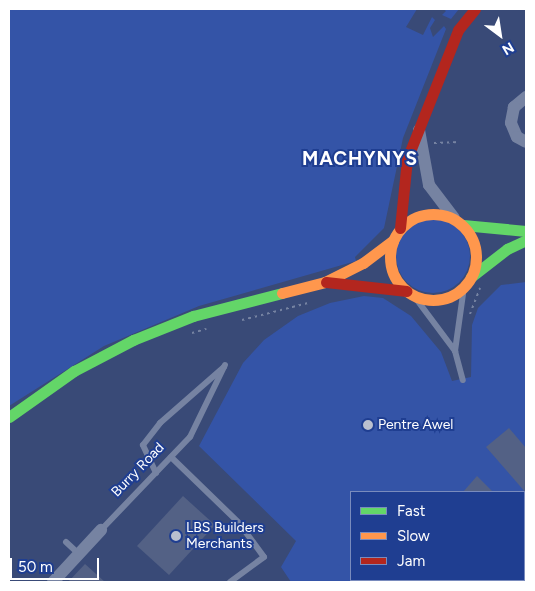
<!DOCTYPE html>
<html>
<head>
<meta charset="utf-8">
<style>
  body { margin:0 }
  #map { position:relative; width:535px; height:591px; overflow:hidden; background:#394a77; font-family:Figtree,sans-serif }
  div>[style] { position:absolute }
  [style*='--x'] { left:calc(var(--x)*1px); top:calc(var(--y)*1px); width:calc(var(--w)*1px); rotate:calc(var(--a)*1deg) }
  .green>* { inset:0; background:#3454a7 }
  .round { border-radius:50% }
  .building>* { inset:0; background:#536185 }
  .path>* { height:2px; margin-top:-1px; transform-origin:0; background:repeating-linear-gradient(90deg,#7683a2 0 2.5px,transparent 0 6.5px) }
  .lane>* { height:6px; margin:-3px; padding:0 3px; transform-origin:3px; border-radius:3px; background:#7683a2 }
  .street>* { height:12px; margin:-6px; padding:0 6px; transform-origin:6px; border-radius:6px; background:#7683a2 }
  .fast>* { height:11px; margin:-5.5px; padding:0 5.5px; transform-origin:5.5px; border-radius:5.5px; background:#63d668 }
  .slow>* { height:11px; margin:-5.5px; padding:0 5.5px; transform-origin:5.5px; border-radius:5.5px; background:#ff974d }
  .slow>.ring { margin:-5.5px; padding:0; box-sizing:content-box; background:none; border:11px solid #ff974d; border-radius:50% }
  .jam>* { height:11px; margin:-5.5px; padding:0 5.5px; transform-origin:5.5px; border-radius:5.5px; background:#b3261e }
  .dots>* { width:14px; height:14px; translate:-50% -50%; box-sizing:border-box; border:2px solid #1f3e91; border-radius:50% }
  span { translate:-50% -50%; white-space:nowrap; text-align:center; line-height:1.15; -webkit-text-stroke:4px #1f3e91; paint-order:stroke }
  .poi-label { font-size:14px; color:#fff }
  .left { translate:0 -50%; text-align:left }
  .street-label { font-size:14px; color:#fff }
  .district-label { font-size:19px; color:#fff; font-weight:700; letter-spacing:1px }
  .frame { position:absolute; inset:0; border:10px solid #fff; pointer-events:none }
  .legend { position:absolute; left:350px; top:491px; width:175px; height:90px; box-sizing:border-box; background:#1f3e91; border:1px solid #798bbd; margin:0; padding:6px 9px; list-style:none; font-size:15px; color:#fff }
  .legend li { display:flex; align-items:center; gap:10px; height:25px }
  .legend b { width:25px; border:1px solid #798bbd }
  .north { position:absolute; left:475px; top:10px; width:50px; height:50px; -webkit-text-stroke:4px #1f3e91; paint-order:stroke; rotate:149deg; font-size:14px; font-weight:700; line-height:20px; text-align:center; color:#fff }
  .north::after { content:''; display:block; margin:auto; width:18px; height:22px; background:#fff; clip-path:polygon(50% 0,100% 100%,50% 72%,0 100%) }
  .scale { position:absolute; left:10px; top:558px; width:89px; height:22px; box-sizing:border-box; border:2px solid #fff; border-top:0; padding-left:6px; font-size:15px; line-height:18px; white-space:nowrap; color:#fff; -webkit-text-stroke:4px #1f3e91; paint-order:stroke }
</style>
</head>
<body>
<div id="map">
  <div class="green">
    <div style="clip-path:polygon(9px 9px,417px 9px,406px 27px,423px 35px,432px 17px,435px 20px,430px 28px,433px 37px,444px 26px,446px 29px,403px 138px,384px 228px,355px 257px,356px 261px,199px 306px,104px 346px,9px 406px)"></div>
    <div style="clip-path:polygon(443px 9px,459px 9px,451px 19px,442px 15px,446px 11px)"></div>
    <div class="round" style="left:396px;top:219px;width:74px;height:74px"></div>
    <div style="clip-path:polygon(evenodd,526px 282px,526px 582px,291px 582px,281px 567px,296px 541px,199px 446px,243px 363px,264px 340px,298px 316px,330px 303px,364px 296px,383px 298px,411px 316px,441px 352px,452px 381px,471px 377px,472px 325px,478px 308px,501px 285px,526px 282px,351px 492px,524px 492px,524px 580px,351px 580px,351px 492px)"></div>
  </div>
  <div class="building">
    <div style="clip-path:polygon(509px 428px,526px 448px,526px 493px,486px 447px)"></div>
    <div style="clip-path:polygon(477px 476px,493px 492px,463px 492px)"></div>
    <div style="clip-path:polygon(183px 496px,215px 525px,169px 575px,137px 546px)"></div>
    <div style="clip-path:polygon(526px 518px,526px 570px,524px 567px)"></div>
    <div style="clip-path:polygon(85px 564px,105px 582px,68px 582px)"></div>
    <div style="clip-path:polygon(473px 580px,512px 580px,513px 582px,467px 582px)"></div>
  </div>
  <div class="path">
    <div style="--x:434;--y:143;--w:26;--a:-2"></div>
    <div style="--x:470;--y:314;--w:28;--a:-69"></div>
    <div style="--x:242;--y:320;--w:68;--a:-14.4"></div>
    <div style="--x:192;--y:333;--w:15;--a:-16"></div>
  </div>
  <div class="lane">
    <div style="--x:414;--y:296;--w:69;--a:53.3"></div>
    <div style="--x:455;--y:351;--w:30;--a:75"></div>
    <div style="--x:455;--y:351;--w:65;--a:-82"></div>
    <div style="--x:171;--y:457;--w:95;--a:44.1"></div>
    <div style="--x:239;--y:523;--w:42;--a:53.7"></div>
    <div style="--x:264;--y:557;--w:42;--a:143.7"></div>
    <div style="--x:156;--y:473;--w:31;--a:-115"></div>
    <div style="--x:143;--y:445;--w:28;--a:-52"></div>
    <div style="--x:160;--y:423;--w:85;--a:-41.2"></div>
    <div style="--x:101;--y:530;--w:129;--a:-46.3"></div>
    <div style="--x:190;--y:437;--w:80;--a:-64.1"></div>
    <div style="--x:66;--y:542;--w:18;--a:43"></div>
  </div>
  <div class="street">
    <div style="--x:526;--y:97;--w:16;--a:140"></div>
    <div style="--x:514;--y:107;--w:16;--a:101"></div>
    <div style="--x:511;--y:123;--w:15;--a:67"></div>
    <div style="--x:517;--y:137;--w:10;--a:29"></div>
    <div style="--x:419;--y:130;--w:56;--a:79.7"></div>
    <div style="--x:429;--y:185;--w:41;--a:52.9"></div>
    <div style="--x:53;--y:582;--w:71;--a:-47.3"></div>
  </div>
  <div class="fast">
    <div style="--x:463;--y:225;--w:63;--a:5.4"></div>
    <div style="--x:471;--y:277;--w:46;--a:-37.9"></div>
    <div style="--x:507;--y:249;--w:21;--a:-25"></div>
    <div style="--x:9;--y:417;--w:80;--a:-35.3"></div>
    <div style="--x:74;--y:371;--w:67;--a:-27.7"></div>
    <div style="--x:133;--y:340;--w:65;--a:-21.8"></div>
    <div style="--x:193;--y:316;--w:92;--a:-14.5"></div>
  </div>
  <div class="slow">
    <div class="ring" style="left:390px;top:214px;width:75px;height:75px"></div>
    <div style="--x:282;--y:293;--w:44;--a:-14.3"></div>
    <div style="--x:325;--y:282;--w:42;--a:-26.6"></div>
    <div style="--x:363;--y:263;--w:38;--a:-37"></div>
  </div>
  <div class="jam">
    <div style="--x:400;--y:228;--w:69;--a:-84.2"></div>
    <div style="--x:407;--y:159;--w:139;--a:-68.4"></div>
    <div style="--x:458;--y:30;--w:27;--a:-51"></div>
    <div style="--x:326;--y:282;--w:81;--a:6.4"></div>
  </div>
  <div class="dots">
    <div style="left:368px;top:425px;background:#bac0cf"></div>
    <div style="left:176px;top:536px;background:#bac0cf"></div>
  </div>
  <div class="poi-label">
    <span class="left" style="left:378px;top:425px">Pentre Awel</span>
    <span class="left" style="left:186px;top:536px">LBS Builders<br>Merchants</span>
  </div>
  <div class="street-label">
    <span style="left:138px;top:470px;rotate:-46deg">Burry Road</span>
  </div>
  <div class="district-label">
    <span style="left:360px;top:159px">MACHYNYS</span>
  </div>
  <div class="frame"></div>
  <ul class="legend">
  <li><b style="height:6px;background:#63d668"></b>Fast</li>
  <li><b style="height:6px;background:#ff974d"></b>Slow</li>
  <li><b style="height:6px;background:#b3261e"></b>Jam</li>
  </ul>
  <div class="north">N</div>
  <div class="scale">50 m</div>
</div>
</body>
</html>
